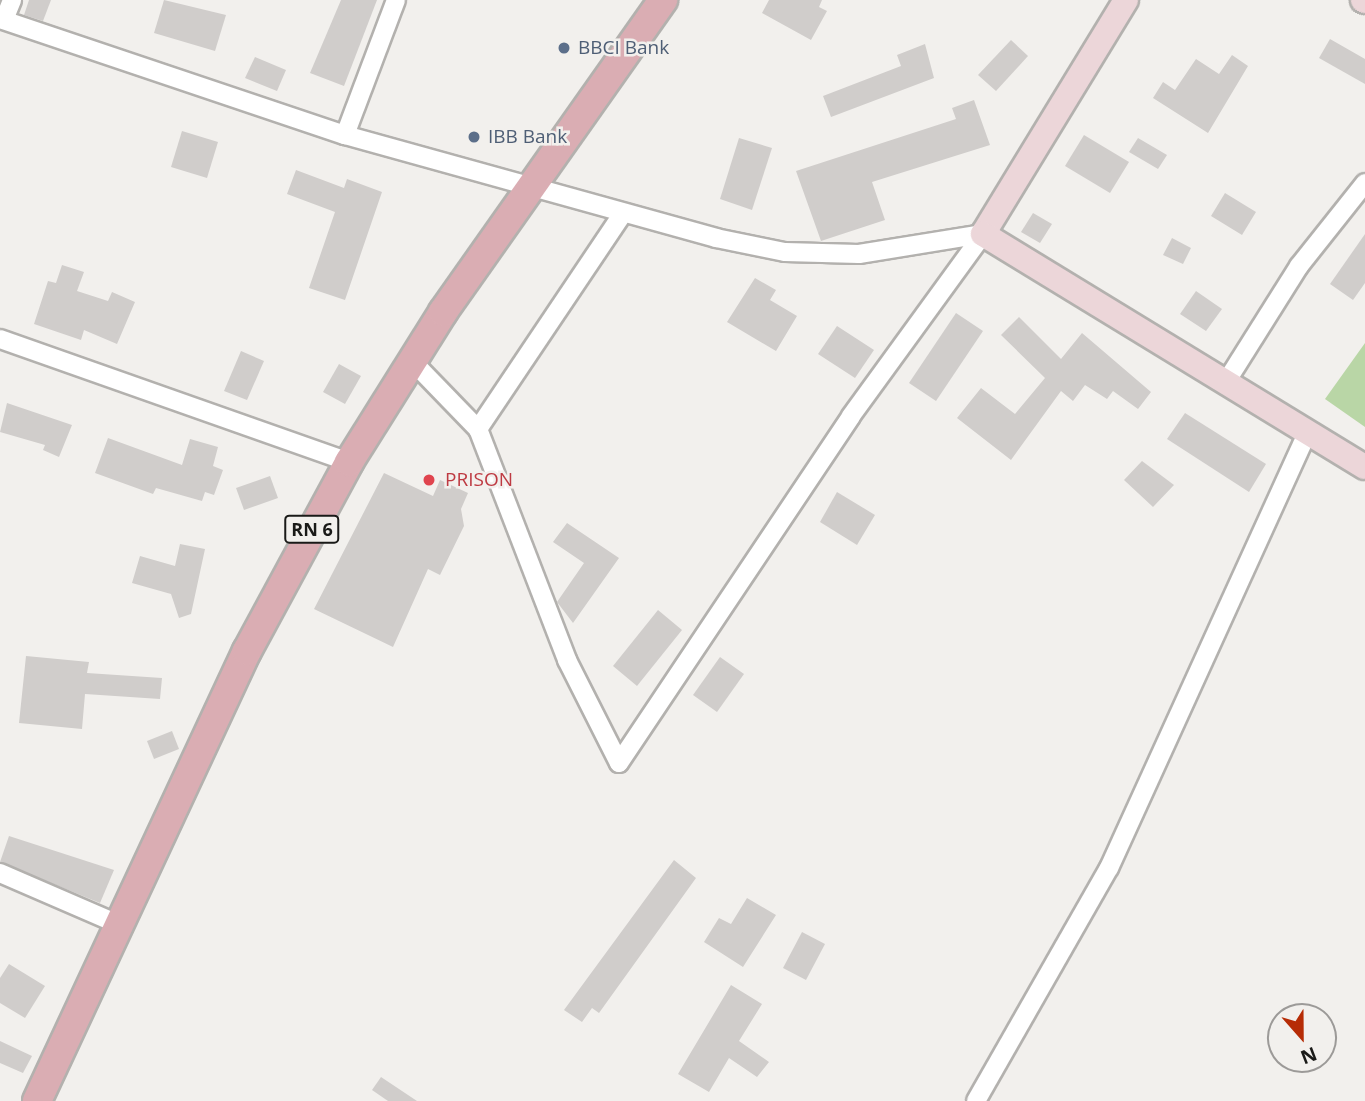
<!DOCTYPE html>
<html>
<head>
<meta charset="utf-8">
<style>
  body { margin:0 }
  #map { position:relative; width:1365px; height:1101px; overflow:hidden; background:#f2f0ed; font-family:"Open Sans",sans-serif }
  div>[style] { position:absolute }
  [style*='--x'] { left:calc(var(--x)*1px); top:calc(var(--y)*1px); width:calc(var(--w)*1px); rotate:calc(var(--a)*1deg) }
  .green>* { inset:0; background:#b9d6a6 }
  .building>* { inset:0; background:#d0cdcb }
  .roads { filter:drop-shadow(2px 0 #b3b1ae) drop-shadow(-2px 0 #b3b1ae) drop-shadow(0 2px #b3b1ae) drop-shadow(0 -2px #b3b1ae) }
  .street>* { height:18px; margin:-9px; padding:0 9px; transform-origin:9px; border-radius:9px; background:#fff }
  .secondary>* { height:24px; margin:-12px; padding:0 12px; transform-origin:12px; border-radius:12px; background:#ecd6d9 }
  .primary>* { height:28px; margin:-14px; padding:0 14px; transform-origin:14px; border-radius:14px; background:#daadb3 }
  .dots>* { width:19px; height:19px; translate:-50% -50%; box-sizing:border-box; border:4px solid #f2f0ed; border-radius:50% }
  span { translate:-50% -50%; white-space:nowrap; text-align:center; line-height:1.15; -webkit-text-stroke:5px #f2f0ed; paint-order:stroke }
  .shield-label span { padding:2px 5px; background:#f2f0ed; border:2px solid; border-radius:5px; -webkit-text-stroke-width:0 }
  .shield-label { font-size:18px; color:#1a1a18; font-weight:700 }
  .service-label { font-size:19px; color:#4e5e75 }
  .left { translate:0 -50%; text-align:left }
  .health-label { font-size:19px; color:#be3a42 }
  .north { position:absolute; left:1267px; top:1003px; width:70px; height:70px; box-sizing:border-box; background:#f2f0ed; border:2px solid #9c9a98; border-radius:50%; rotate:159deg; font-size:19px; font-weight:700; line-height:28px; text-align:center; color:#1a1a18 }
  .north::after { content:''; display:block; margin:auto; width:24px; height:32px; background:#b62c06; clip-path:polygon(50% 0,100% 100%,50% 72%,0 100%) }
</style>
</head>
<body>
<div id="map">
  <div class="green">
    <div style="clip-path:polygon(1365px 343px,1365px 427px,1325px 399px)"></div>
  </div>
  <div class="building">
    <div style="clip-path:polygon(29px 0,51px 0,43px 21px,24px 15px)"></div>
    <div style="clip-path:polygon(164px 0,226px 15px,215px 51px,154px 33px)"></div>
    <div style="clip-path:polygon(341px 0,377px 0,344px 86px,310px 73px)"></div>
    <div style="clip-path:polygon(769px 0,822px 0,819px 7px,827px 11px,811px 40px,762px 13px)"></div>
    <div style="clip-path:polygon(1330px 39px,1365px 59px,1365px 84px,1319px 58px)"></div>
    <div style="clip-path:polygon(1011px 40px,1028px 56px,996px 91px,978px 75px)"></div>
    <div style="clip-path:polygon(925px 44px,934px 78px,831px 117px,823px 96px,901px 66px,897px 55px)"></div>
    <div style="clip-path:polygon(1232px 55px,1248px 66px,1208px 133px,1153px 98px,1163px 82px,1175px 90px,1196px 59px,1219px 74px)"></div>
    <div style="clip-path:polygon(255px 57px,286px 70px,277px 91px,245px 78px)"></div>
    <div style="clip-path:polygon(974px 100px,990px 145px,872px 182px,885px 220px,821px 241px,796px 171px,956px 119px,952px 108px)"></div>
    <div style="clip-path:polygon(182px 131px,218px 142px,207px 178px,171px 167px)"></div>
    <div style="clip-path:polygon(1084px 135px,1129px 162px,1110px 193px,1065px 166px)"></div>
    <div style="clip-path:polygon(739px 138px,772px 148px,752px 210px,720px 199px)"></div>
    <div style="clip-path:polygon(1138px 138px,1167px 155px,1158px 169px,1129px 152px)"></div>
    <div style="clip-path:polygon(296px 170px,344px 188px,347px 179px,382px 192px,345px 300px,309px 288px,335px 212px,287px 194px)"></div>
    <div style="clip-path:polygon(1225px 193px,1256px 212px,1242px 235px,1211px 216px)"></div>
    <div style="clip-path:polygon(1033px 213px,1052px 224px,1040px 243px,1021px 232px)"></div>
    <div style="clip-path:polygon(1365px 234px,1365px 283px,1353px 300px,1330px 284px)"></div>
    <div style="clip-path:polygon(1172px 238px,1191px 248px,1183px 264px,1163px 255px)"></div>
    <div style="clip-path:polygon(62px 265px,84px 272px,77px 291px,108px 301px,112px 292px,135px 302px,117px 344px,84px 330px,81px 340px,34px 324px,48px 281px,56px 283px)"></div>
    <div style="clip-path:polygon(755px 278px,776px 290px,770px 300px,797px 316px,776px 351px,727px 322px)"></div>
    <div style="clip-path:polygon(1196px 291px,1222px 309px,1206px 331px,1180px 314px)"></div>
    <div style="clip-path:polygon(956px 313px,983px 331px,936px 401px,909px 383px)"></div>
    <div style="clip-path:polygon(1019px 317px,1061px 359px,1082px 333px,1151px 392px,1138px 409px,1113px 391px,1107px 399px,1085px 385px,1073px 401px,1061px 391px,1011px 460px,957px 418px,981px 388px,1015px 414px,1045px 378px,1001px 335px)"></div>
    <div style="clip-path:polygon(837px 326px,874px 350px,855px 378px,818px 354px)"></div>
    <div style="clip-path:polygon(241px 351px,264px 361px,247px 400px,224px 391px)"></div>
    <div style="clip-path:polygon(339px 364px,361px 376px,345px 404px,323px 392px)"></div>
    <div style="clip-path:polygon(7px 403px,72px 425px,59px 457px,43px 450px,45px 445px,0 432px)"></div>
    <div style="clip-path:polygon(1185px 413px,1266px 464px,1249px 492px,1167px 439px)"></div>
    <div style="clip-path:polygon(108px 438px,182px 465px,190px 439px,218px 447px,213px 466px,223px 470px,214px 495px,205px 492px,202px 501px,156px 488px,153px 494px,95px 473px)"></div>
    <div style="clip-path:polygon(1142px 461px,1174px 485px,1153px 507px,1124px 480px)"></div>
    <div style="clip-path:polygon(384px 473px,433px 496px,440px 480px,468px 493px,461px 509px,464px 526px,440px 575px,428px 569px,393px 647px,314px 609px)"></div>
    <div style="clip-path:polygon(270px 476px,278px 498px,244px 510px,236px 488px)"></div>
    <div style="clip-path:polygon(837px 492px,875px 515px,857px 545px,820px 522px)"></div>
    <div style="clip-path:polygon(567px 523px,619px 558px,573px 623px,557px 602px,584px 563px,553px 542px)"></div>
    <div style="clip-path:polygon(180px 544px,205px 549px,191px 614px,179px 618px,171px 594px,132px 583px,140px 556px,175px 566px)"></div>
    <div style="clip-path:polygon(658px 610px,682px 630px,637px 686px,613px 666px)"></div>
    <div style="clip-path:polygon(26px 656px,89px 662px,87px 673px,162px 678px,160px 699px,85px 694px,82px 729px,19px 723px)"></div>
    <div style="clip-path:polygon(720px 657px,744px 674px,717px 712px,693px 695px)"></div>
    <div style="clip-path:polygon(172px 731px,179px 749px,154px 759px,147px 741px)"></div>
    <div style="clip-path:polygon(9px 836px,114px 870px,100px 903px,0 862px)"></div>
    <div style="clip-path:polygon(674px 860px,696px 878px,599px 1013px,592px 1008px,582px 1022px,564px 1010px)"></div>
    <div style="clip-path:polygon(747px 898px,776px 915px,743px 967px,704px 942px,719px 918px,731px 924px)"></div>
    <div style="clip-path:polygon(802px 932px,825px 944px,806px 980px,783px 968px)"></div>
    <div style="clip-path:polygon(9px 964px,45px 986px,25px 1018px,0 1003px,0 978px)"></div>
    <div style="clip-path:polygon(731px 985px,762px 1004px,739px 1041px,769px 1062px,757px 1077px,729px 1058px,709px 1092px,678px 1074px)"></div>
    <div style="clip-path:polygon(0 1041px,32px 1056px,23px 1073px,0 1063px)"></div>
    <div style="clip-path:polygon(381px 1077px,417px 1101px,388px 1101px,372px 1090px)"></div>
  </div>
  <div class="roads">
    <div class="street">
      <div style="--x:0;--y:19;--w:364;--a:18.6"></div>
      <div style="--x:345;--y:135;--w:385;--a:15.5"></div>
      <div style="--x:716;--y:238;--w:70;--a:11.5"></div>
      <div style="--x:785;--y:252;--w:74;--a:1.5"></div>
      <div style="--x:859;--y:254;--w:126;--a:-9.2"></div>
      <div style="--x:4;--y:20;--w:22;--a:-68"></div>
      <div style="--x:345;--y:135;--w:144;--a:-69.3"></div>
      <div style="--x:0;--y:339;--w:370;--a:19.4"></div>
      <div style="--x:412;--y:361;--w:95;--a:45.9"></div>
      <div style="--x:478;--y:429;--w:248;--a:68.9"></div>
      <div style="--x:567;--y:660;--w:115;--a:63.2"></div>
      <div style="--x:619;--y:763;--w:417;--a:-56.2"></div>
      <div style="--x:851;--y:416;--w:225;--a:-54"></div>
      <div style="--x:1226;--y:382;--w:137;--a:-57.8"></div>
      <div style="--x:1299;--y:266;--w:106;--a:-51.5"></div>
      <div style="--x:478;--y:429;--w:258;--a:-56.1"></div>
      <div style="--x:0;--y:873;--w:131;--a:23.4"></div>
      <div style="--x:976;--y:1101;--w:268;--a:-60.3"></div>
      <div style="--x:1109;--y:868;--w:478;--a:-65.5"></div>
    </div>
    <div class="secondary">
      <div style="--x:1126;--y:0;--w:274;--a:121.4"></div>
      <div style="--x:983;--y:234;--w:447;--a:31.4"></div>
      <div style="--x:1363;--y:0;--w:2;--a:27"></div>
    </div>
    <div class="primary">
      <div style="--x:37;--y:1101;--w:497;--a:-65"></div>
      <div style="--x:247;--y:651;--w:215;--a:-61.6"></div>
      <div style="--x:349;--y:462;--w:177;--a:-57.9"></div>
      <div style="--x:443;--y:312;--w:382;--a:-54.8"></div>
    </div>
  </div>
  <div class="dots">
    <div style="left:564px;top:48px;background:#5c6f8a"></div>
    <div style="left:474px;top:137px;background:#5c6f8a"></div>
    <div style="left:429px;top:480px;background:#e0444e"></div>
  </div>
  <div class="shield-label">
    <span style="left:312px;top:529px">RN 6</span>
  </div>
  <div class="service-label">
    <span class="left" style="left:578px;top:48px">BBCI Bank</span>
    <span class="left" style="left:488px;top:137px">IBB Bank</span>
  </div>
  <div class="health-label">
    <span class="left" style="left:445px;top:480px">PRISON</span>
  </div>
  <div class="north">N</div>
</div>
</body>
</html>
